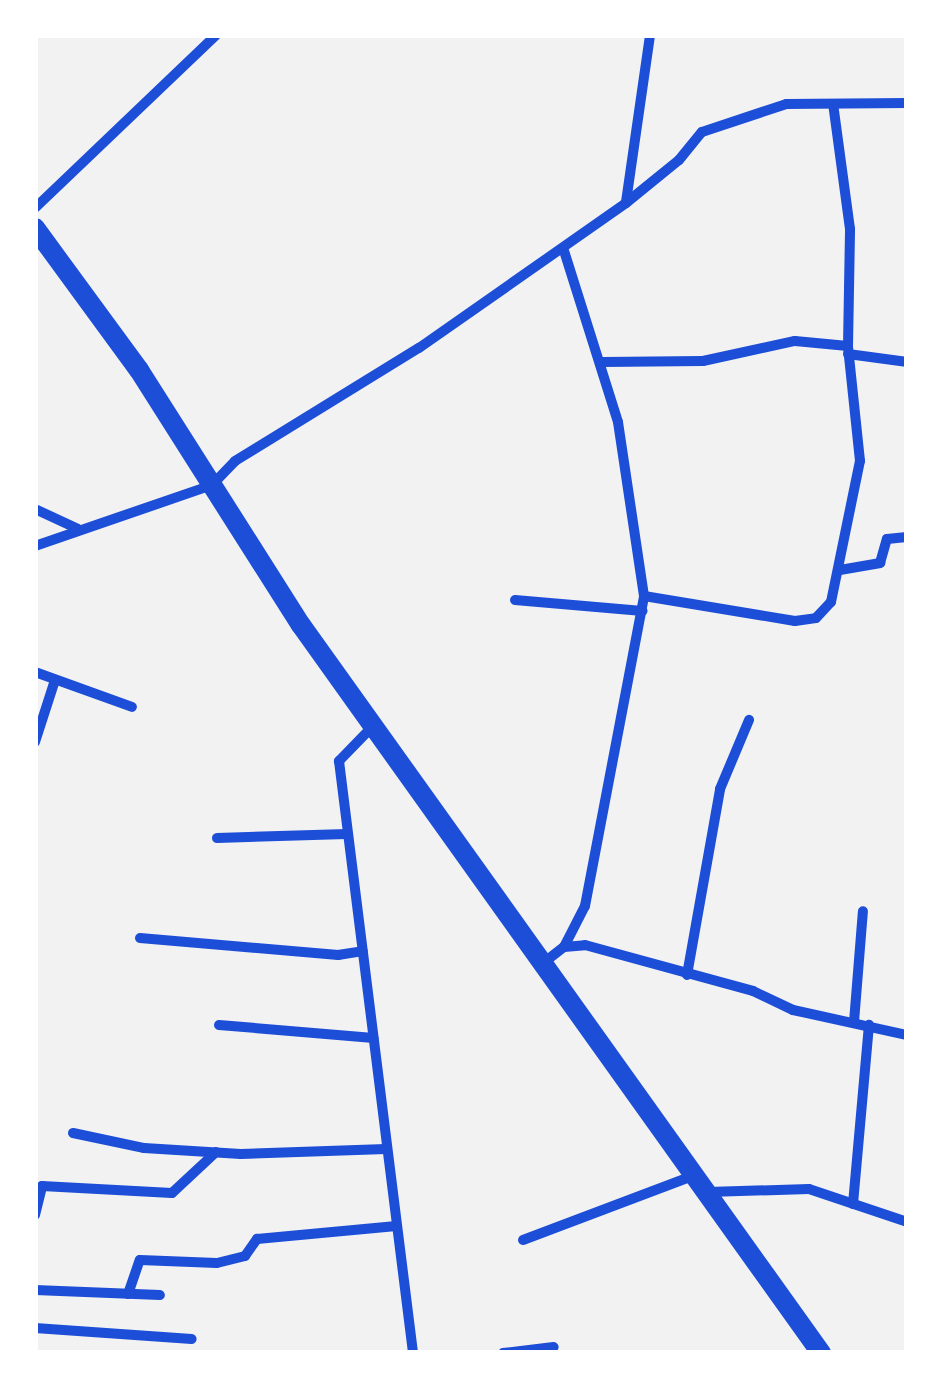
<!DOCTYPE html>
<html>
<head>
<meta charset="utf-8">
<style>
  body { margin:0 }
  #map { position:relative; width:942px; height:1388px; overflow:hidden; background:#f2f2f2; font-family:"Titillium Web",sans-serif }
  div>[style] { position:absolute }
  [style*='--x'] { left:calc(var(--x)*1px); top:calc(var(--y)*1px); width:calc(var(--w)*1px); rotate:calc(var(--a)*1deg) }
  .minor>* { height:10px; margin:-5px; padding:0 5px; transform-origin:5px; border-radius:5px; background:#1d4ed8 }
  .secondary>* { height:20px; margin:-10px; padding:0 10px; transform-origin:10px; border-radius:10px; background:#1d4ed8 }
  span { translate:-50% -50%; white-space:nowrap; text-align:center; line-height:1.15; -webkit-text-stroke:8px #fff; paint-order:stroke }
  .frame { position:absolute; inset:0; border:38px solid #fff; pointer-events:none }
</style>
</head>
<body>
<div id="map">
  <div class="minor">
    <div style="--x:626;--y:202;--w:169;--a:-81.8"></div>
    <div style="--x:35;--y:208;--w:250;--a:-43.7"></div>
    <div style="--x:848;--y:354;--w:60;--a:7.7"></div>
    <div style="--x:603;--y:362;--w:100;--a:-0.6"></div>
    <div style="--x:703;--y:361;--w:94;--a:-12.3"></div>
    <div style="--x:795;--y:341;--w:53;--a:5.4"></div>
    <div style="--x:848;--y:346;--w:117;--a:-89"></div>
    <div style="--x:850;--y:229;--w:126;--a:-97.7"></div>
    <div style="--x:35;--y:509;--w:47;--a:24.9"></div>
    <div style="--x:35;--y:546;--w:187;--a:-19"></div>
    <div style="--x:212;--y:485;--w:33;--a:-46"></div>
    <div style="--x:235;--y:461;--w:216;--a:-31.6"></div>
    <div style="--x:419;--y:348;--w:253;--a:-35"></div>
    <div style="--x:626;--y:203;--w:68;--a:-39.1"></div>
    <div style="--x:679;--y:160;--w:36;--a:-51"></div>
    <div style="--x:702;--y:132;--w:89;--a:-18.4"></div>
    <div style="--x:786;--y:104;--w:121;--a:-0.5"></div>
    <div style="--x:840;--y:570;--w:41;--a:-9.9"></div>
    <div style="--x:880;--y:563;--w:25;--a:-74"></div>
    <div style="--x:887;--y:539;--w:20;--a:-6"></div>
    <div style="--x:644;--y:596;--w:153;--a:9.4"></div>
    <div style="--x:795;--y:621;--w:21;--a:-8"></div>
    <div style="--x:816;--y:618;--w:22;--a:-47"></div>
    <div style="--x:831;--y:602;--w:144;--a:-78.4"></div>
    <div style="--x:860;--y:461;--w:116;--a:-96"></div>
    <div style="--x:515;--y:600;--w:128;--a:4.9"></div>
    <div style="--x:35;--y:672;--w:103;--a:19.8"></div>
    <div style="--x:373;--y:726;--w:49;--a:134.2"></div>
    <div style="--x:339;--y:761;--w:597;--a:82.87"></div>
    <div style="--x:35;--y:742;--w:65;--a:-72.1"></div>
    <div style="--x:217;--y:838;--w:130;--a:-1.8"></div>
    <div style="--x:140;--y:938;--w:199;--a:4.9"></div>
    <div style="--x:338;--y:955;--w:25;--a:-9"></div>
    <div style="--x:564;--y:947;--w:21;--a:-5"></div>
    <div style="--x:585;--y:945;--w:174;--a:15.3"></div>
    <div style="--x:753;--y:991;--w:44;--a:25.4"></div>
    <div style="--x:793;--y:1010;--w:117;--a:12.4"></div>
    <div style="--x:542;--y:964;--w:28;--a:-38"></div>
    <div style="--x:564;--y:947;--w:46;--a:-62.9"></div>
    <div style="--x:585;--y:906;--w:316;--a:-79.2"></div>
    <div style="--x:644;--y:596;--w:176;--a:-98.5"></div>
    <div style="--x:618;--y:422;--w:182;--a:-107.5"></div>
    <div style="--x:687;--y:975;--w:189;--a:-79.9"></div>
    <div style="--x:720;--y:789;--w:75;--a:-67.2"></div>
    <div style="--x:854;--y:1022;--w:111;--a:-85.4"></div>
    <div style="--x:219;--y:1025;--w:155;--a:4.8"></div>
    <div style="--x:73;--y:1133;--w:73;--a:11.9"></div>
    <div style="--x:144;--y:1148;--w:97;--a:3.5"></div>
    <div style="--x:241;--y:1154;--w:145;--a:-2"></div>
    <div style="--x:708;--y:1192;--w:101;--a:-1.7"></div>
    <div style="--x:809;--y:1189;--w:103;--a:18.6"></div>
    <div style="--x:853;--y:1204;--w:180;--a:-84.9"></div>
    <div style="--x:35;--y:1215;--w:30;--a:-76"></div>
    <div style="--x:42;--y:1186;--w:130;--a:3.1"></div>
    <div style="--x:172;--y:1193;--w:60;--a:-43"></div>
    <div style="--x:523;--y:1240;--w:184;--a:-20.7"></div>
    <div style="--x:35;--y:1290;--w:125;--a:2.3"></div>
    <div style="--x:128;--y:1294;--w:36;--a:-71"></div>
    <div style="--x:140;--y:1260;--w:77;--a:2.2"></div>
    <div style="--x:217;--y:1263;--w:29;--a:-14"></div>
    <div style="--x:245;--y:1256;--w:21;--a:-55"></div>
    <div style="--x:257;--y:1239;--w:140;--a:-5.3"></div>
    <div style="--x:35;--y:1328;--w:157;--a:4"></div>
    <div style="--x:503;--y:1353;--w:51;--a:-6.7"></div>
  </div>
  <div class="secondary">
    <div style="--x:35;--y:228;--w:176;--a:53.8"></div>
    <div style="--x:139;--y:370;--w:302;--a:57.6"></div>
    <div style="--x:301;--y:625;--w:895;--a:54.46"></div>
  </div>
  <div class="frame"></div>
</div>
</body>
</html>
